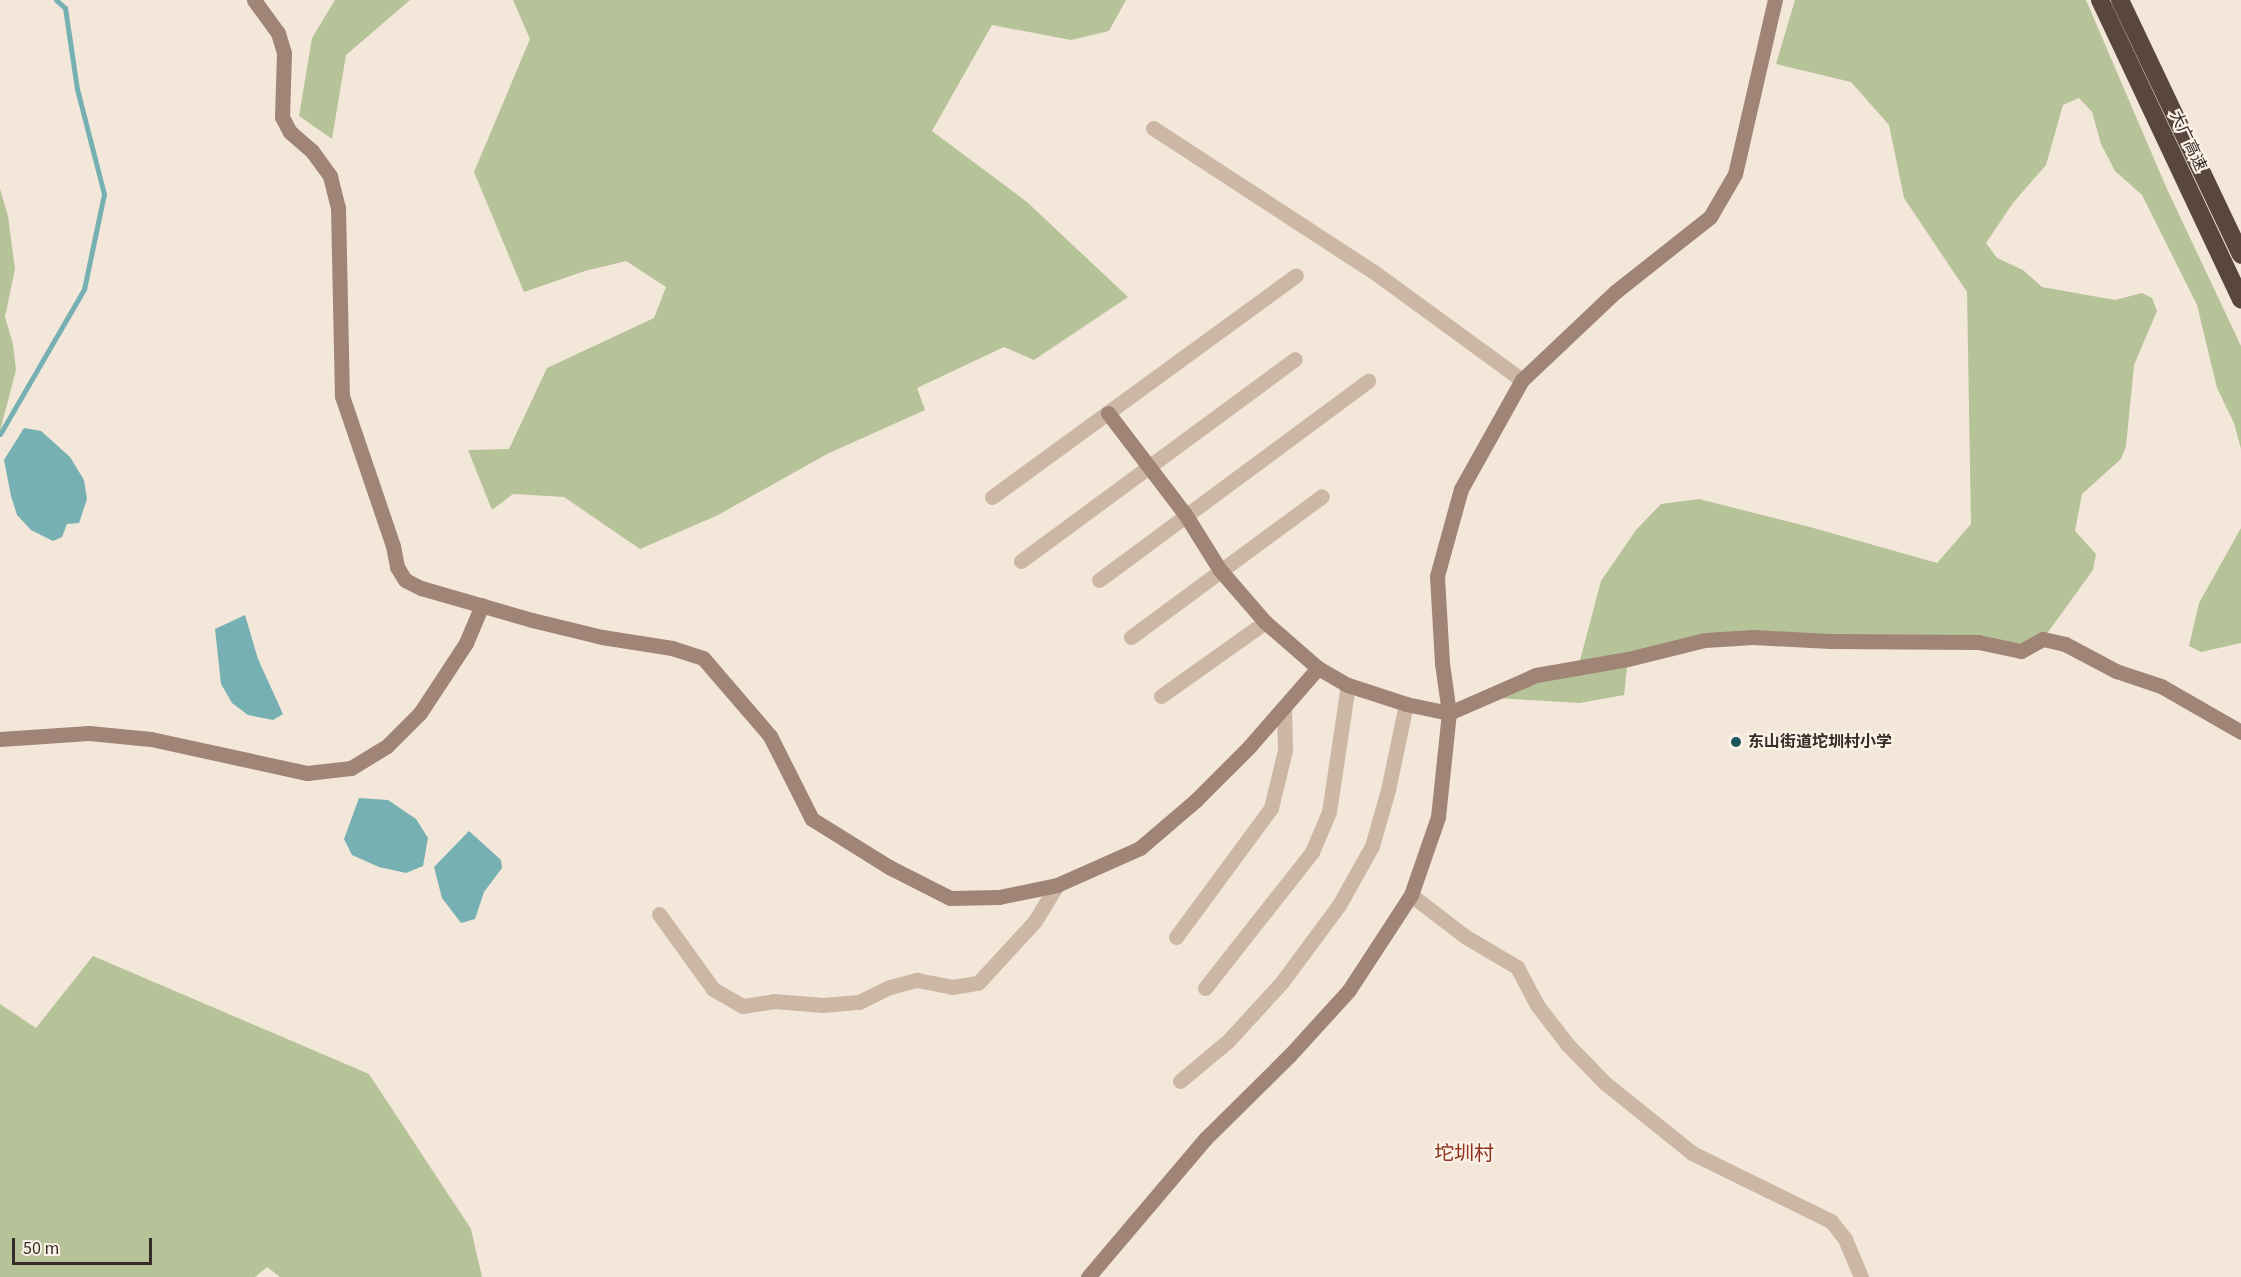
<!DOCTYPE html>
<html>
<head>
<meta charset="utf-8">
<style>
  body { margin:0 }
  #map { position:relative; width:2241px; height:1277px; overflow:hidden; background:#f3e7da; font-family:"Source Sans 3","Noto Sans SC",sans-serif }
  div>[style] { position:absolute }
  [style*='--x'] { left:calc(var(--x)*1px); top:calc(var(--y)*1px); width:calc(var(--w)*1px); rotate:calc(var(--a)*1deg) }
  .green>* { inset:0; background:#b6c399 }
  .water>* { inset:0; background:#77b0b2 }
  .stream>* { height:5px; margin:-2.5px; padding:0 2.5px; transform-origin:2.5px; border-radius:2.5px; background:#77b0b2 }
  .street>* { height:15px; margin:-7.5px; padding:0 7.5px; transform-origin:7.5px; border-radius:7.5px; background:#ccb7a5 }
  .secondary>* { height:15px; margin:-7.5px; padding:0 7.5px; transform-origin:7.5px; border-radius:7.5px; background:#a08577 }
  .highway>* { height:18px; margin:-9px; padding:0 9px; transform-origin:9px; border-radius:9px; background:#59463e }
  .dots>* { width:16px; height:16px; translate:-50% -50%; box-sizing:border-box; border:3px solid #fbf1e7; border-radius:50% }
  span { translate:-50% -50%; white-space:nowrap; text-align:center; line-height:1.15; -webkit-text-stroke:4.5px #fbf1e7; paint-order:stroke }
  .street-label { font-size:16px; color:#372c27 }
  .poi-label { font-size:16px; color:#372c27; font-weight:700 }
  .left { translate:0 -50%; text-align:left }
  .quarter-label { font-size:20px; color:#8c341b }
  .scale { position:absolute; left:12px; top:1238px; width:140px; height:27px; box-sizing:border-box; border:3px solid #372c27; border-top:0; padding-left:8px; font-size:18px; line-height:21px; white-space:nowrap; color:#372c27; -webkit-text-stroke:4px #fbf1e7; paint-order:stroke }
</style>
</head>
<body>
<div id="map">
  <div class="green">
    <div style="clip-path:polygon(335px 0,410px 0,346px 55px,332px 139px,299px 116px,312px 38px)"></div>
    <div style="clip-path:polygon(513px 0,1126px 0,1109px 31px,1071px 40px,992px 25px,932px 131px,1027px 202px,1128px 297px,1034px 360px,1004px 347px,917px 388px,925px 410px,827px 454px,718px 515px,640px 549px,564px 497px,513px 494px,492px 510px,468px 450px,509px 449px,547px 368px,654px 318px,666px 287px,626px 261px,585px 271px,524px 292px,474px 172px,530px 39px)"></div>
    <div style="clip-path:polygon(1795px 0,2086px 0,2167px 189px,2241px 346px,2241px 449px,2234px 423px,2217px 388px,2197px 305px,2142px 195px,2115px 171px,2101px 144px,2092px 112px,2079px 98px,2063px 105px,2046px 165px,2013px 203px,1986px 243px,1997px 258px,2023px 270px,2042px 287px,2115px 300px,2142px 293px,2152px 298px,2157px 311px,2134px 365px,2126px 446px,2121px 459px,2082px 494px,2075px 531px,2096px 554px,2093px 570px,2043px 639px,2021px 651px,1753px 637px,1628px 659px,1624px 695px,1580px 703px,1496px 698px,1505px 687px,1578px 668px,1601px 581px,1636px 530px,1661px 504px,1699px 499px,1810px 527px,1937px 563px,1971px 524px,1967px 292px,1904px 198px,1889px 125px,1851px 82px,1776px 64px)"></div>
    <div style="clip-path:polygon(0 189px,8px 216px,15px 269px,5px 317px,13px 344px,16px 370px,0 431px)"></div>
    <div style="clip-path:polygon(2241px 528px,2241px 643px,2201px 652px,2189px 646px,2199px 603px)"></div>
    <div style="clip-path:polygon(93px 956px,369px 1074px,471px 1229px,482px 1277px,280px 1277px,267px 1267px,255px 1277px,0 1277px,0 1004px,36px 1028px)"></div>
  </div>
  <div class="water">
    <div style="clip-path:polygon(24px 428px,41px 431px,70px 457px,84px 480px,87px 499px,79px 523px,67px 524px,62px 537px,53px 541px,31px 530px,17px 515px,11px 496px,4px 460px)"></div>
    <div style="clip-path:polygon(245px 615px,258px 659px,283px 714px,273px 720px,248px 715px,232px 703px,221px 684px,215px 629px)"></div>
    <div style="clip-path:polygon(359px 798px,388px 800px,416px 819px,428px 838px,423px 866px,406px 873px,379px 867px,352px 855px,344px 839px)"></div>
    <div style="clip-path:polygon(469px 831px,501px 860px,502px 868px,484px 892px,475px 919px,461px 923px,442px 898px,434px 867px)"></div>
  </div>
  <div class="stream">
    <div style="--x:0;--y:434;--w:168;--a:-59.9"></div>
    <div style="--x:84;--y:289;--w:97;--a:-78.1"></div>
    <div style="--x:104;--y:194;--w:108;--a:-104.4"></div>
    <div style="--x:77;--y:89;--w:82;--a:-98.4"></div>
    <div style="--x:65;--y:8;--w:12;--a:-138"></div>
  </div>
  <div class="street">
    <div style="--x:1153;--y:128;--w:264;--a:33.1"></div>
    <div style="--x:1374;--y:272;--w:183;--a:36.1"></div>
    <div style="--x:992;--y:497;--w:376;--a:-36.1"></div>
    <div style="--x:1021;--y:561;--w:340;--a:-36.4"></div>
    <div style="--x:1099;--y:580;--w:335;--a:-36.5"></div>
    <div style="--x:1131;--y:637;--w:237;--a:-36.4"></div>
    <div style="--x:1161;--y:696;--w:128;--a:-35.4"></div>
    <div style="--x:1411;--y:895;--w:69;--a:37.4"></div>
    <div style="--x:1466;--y:937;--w:59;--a:30.5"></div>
    <div style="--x:1517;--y:967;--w:43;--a:62.2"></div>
    <div style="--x:1537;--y:1005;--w:51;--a:52.2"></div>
    <div style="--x:1568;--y:1045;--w:53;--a:45.8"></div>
    <div style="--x:1605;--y:1083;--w:112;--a:38.8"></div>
    <div style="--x:1692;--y:1153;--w:155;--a:26.1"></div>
    <div style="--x:1831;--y:1221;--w:23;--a:52"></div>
    <div style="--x:1845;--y:1239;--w:41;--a:67.2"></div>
    <div style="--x:659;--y:914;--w:92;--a:54.2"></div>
    <div style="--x:713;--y:989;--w:34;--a:30"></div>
    <div style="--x:743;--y:1006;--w:30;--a:-9"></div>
    <div style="--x:773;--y:1001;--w:50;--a:4.6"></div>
    <div style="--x:823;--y:1005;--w:36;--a:-5"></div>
    <div style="--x:859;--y:1002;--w:34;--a:-26"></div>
    <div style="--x:890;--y:987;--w:28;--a:-15"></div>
    <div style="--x:917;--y:980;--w:36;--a:11"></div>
    <div style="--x:952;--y:987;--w:26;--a:-9"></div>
    <div style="--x:978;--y:983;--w:84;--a:-47.4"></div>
    <div style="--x:1035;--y:921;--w:42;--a:-58.6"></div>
    <div style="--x:1176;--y:937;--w:160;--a:-53.6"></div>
    <div style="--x:1271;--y:808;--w:60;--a:-76.4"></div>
    <div style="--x:1285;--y:750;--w:43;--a:-91.3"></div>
    <div style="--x:1205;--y:988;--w:173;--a:-51.8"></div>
    <div style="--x:1312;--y:852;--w:43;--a:-67"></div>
    <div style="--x:1329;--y:812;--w:128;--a:-81.5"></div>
    <div style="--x:1180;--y:1081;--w:62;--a:-39.8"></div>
    <div style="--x:1228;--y:1041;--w:80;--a:-47.5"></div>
    <div style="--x:1282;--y:982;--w:96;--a:-53.5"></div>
    <div style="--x:1339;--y:905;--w:68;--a:-60.8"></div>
    <div style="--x:1372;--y:846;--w:58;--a:-74.1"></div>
    <div style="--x:1388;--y:790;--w:88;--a:-78.2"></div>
  </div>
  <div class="secondary">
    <div style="--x:254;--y:0;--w:41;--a:54"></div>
    <div style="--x:278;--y:33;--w:21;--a:73"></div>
    <div style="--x:284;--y:53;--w:64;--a:91.8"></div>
    <div style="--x:282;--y:117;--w:17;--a:62"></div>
    <div style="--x:290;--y:132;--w:29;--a:41"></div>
    <div style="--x:312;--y:151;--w:31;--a:54"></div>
    <div style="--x:330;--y:176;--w:32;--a:76"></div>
    <div style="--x:338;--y:207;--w:189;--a:88.8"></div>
    <div style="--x:342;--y:396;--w:158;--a:71.2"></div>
    <div style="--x:393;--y:546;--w:21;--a:79"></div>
    <div style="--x:397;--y:567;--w:15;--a:58"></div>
    <div style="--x:405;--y:580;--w:18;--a:27"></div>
    <div style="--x:421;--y:588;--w:116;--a:16.1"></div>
    <div style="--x:532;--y:620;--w:72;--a:13.7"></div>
    <div style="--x:602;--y:637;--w:71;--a:8.9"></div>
    <div style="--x:672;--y:648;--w:33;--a:18"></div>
    <div style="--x:703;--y:658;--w:103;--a:49.3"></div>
    <div style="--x:770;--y:736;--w:93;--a:63.2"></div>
    <div style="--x:812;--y:819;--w:91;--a:31.9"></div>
    <div style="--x:889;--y:867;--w:68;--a:26.9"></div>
    <div style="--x:950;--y:898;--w:49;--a:-1.2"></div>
    <div style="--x:999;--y:897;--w:59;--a:-11.7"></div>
    <div style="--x:1057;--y:885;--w:91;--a:-24"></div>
    <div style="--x:1140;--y:848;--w:74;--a:-40.6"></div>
    <div style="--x:1196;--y:800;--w:75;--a:-45"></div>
    <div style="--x:1249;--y:747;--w:105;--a:-48.9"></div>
    <div style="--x:1108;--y:413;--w:127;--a:52.7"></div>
    <div style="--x:1185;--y:514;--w:66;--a:58"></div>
    <div style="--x:1220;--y:570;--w:69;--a:49.1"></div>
    <div style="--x:1265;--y:622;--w:70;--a:41"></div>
    <div style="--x:1318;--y:668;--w:34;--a:30"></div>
    <div style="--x:1348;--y:685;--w:61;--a:18.1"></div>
    <div style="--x:1406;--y:704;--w:44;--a:11.8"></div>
    <div style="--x:1449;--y:713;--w:95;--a:-23.6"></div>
    <div style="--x:1536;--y:675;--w:93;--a:-9.9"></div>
    <div style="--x:1628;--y:659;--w:79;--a:-13.9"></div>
    <div style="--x:1705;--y:640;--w:48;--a:-3.6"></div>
    <div style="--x:1753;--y:637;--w:77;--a:3"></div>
    <div style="--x:1830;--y:641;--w:148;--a:0.4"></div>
    <div style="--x:1978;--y:642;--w:44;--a:11.8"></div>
    <div style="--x:2021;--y:651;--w:25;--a:-29"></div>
    <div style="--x:2043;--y:639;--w:23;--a:13"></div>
    <div style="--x:2065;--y:644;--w:58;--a:27.9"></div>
    <div style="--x:2116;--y:671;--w:47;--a:18.4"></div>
    <div style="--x:2161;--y:686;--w:92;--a:29.9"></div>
    <div style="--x:0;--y:739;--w:89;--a:-3.9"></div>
    <div style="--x:89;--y:733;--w:62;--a:5.5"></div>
    <div style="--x:151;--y:739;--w:160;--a:12.3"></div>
    <div style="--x:307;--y:773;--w:44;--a:-6.5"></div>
    <div style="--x:351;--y:768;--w:42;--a:-31.4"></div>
    <div style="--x:387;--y:746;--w:47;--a:-45"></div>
    <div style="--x:420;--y:713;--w:84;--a:-56.7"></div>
    <div style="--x:466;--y:643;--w:41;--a:-67.2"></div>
    <div style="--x:1088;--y:1277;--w:182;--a:-49.7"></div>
    <div style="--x:1206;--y:1138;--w:117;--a:-44.7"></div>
    <div style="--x:1289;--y:1056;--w:89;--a:-47.7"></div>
    <div style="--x:1349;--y:990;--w:113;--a:-56.9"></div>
    <div style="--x:1411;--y:895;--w:83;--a:-70.9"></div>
    <div style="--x:1438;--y:817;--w:105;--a:-84"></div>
    <div style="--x:1449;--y:713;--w:50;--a:-98"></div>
    <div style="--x:1442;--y:663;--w:87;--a:-93.3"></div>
    <div style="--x:1437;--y:576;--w:90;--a:-74.6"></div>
    <div style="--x:1461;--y:489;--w:125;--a:-60.8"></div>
    <div style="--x:1522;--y:380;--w:128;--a:-43.4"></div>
    <div style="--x:1615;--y:292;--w:121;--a:-38.3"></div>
    <div style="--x:1710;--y:217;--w:50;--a:-59.8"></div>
    <div style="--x:1735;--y:174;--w:179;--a:-77.1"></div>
  </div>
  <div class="highway">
    <div style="--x:2100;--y:0;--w:331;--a:64.8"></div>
    <div style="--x:2120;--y:0;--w:282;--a:64.6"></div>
  </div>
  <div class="dots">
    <div style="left:1736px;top:742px;background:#1a585c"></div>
  </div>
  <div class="street-label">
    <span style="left:2188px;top:141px;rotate:65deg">大广高速</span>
  </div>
  <div class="poi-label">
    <span class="left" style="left:1748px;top:742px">东山街道坨圳村小学</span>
  </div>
  <div class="quarter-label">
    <span style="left:1464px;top:1154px">坨圳村</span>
  </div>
  <div class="scale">50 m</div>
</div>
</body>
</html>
